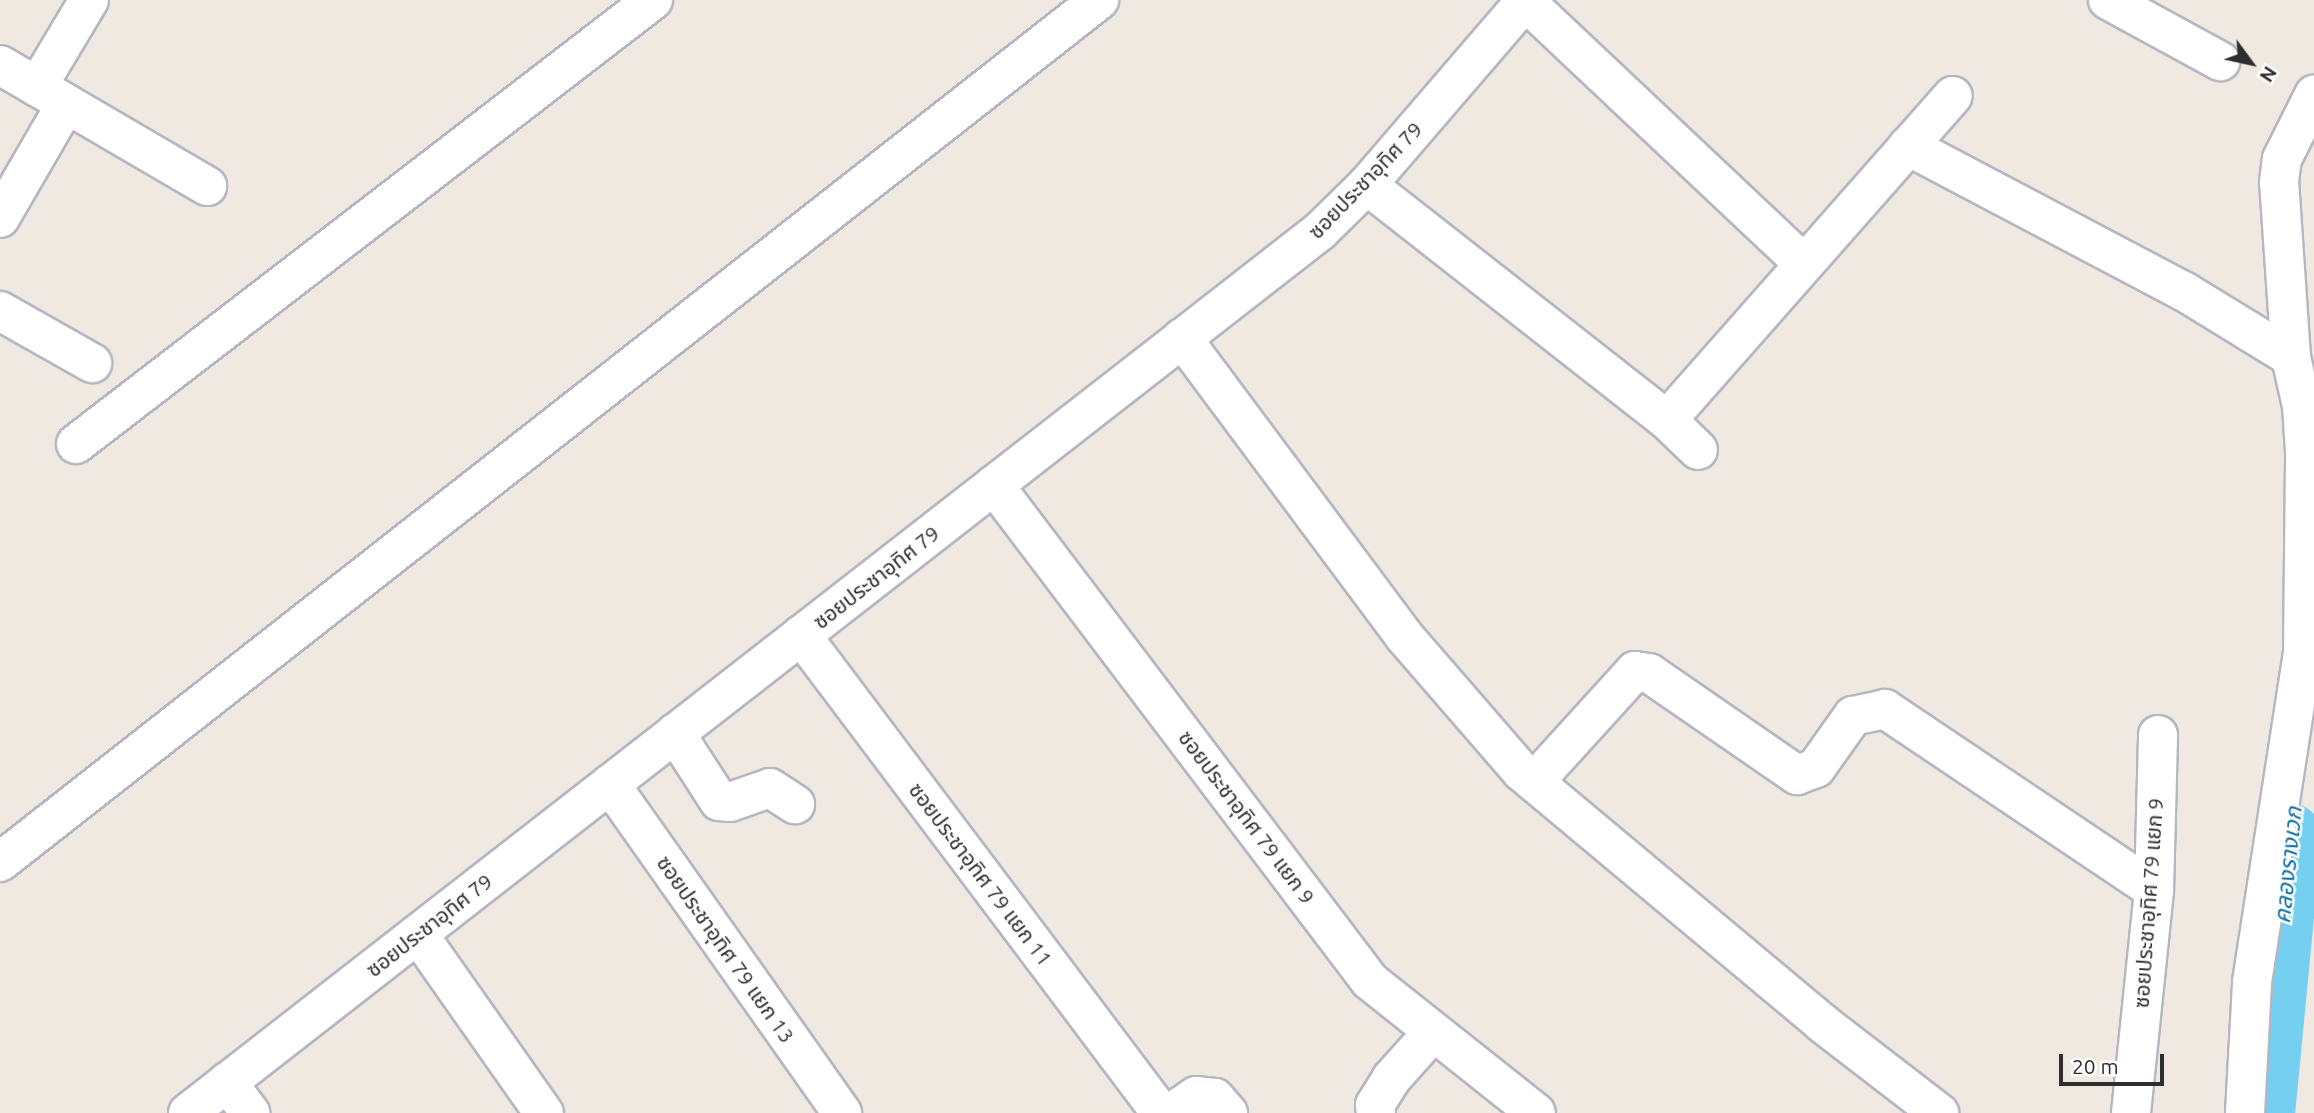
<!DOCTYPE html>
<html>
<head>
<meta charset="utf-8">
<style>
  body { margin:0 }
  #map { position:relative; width:2314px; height:1113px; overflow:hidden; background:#efe9e1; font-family:Ubuntu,"Noto Sans Thai",sans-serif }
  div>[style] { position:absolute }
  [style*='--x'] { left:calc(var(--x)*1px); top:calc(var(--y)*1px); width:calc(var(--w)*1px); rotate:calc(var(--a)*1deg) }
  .river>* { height:63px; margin:-31.5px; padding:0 31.5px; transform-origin:31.5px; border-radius:31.5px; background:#75cff0 }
  .roads { filter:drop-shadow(2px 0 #b4b7c1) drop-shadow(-2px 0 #b4b7c1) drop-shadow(0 2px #b4b7c1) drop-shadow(0 -2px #b4b7c1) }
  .minor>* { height:38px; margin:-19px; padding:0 19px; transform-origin:19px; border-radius:19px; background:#fff }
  span { translate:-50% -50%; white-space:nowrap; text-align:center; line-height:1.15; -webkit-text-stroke:5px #fff; paint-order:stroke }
  .street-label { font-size:21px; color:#2e2e2e }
  .water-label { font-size:23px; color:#0d6fa3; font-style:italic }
  .north { position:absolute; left:2216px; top:28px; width:70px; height:70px; -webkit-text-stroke:5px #fff; paint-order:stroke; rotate:123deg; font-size:19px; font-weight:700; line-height:28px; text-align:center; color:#2e2e2e }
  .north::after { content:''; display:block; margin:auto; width:24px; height:32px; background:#2e2e2e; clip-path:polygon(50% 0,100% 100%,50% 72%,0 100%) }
  .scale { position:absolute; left:2059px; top:1054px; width:105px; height:32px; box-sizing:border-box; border:4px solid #2e2e2e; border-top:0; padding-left:9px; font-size:21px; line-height:24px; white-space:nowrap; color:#2e2e2e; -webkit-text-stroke:5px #fff; paint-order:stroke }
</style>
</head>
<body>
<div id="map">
  <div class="river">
    <div style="--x:2263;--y:1113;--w:280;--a:-84.5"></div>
  </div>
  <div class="roads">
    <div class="minor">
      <div style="--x:2108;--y:0;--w:128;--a:28.6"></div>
      <div style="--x:1525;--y:1;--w:382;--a:43.3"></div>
      <div style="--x:0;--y:65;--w:240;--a:30.3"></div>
      <div style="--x:37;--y:87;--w:101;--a:-59.1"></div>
      <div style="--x:1908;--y:146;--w:313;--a:27.8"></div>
      <div style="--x:2185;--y:292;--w:124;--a:31.5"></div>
      <div style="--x:1367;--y:185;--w:381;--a:38.1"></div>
      <div style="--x:1667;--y:420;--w:43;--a:44.1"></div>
      <div style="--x:0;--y:218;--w:132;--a:-59.9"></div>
      <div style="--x:0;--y:311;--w:106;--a:29.5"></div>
      <div style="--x:1182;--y:338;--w:372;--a:53.3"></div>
      <div style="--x:1404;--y:636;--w:179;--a:49.1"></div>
      <div style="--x:1521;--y:771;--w:393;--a:39.9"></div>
      <div style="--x:1822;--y:1023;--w:148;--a:37.6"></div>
      <div style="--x:1667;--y:420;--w:432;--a:-48.6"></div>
      <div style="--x:76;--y:444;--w:728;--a:-37.58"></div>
      <div style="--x:994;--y:485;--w:622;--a:52.84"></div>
      <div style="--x:1370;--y:981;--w:212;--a:38.5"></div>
      <div style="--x:801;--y:635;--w:598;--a:53.02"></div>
      <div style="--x:675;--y:733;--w:81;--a:57.1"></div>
      <div style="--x:719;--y:801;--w:11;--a:5"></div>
      <div style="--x:730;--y:802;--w:42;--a:-19.3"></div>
      <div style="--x:770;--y:788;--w:30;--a:33"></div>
      <div style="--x:1534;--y:782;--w:150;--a:-47.7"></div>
      <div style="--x:1635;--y:671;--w:14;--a:8"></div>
      <div style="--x:1649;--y:673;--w:180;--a:34.6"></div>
      <div style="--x:1797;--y:775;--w:20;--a:-20"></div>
      <div style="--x:1816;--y:768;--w:64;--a:-54.6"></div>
      <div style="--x:1853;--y:716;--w:33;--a:-12"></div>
      <div style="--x:1885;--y:709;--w:324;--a:33.9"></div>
      <div style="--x:610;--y:784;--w:403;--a:54.8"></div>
      <div style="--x:0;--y:862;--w:1397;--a:-38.11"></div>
      <div style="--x:418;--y:934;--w:219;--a:54.9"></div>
      <div style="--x:227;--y:1082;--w:39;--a:53"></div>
      <div style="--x:188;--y:1113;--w:1435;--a:-37.92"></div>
      <div style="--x:1320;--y:231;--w:66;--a:-44.4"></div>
      <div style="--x:1367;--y:185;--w:244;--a:-49.3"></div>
      <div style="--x:1171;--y:1113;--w:30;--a:-34"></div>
      <div style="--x:1196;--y:1096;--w:19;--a:6"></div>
      <div style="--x:1215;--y:1098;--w:20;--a:49"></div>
      <div style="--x:1376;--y:1113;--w:8;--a:-97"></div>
      <div style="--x:1375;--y:1105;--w:31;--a:-58"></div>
      <div style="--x:1391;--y:1079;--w:63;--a:-48.2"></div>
      <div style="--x:2131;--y:1113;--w:224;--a:-84.1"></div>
      <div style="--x:2154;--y:890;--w:155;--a:-88.5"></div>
      <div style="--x:2245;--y:1113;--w:131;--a:-86.9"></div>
      <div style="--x:2252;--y:982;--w:335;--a:-81.2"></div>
      <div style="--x:2303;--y:651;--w:199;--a:-89.4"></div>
      <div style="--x:2305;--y:452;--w:46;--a:-93.7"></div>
      <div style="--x:2302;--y:406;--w:50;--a:-102.7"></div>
      <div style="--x:2291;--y:357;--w:175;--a:-93.9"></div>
      <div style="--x:2279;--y:182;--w:23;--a:-83"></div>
      <div style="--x:2282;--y:159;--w:72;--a:-63.4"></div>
    </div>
  </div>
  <div class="street-label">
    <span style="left:1365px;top:180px;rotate:-46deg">ซอยประชาอุทิศ 79</span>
    <span style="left:876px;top:577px;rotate:-38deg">ซอยประชาอุทิศ 79</span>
    <span style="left:1247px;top:817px;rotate:53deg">ซอยประชาอุทิศ 79 แยก 9</span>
    <span style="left:981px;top:874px;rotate:53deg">ซอยประชาอุทิศ 79 แยก 11</span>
    <span style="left:2148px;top:903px;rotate:-86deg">ซอยประชาอุทิศ 79 แยก 9</span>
    <span style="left:429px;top:925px;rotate:-38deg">ซอยประชาอุทิศ 79</span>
    <span style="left:726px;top:949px;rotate:55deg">ซอยประชาอุทิศ 79 แยก 13</span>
  </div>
  <div class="water-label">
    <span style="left:2288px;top:865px;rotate:-84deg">คลองรางเวก</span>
  </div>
  <div class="north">N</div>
  <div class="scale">20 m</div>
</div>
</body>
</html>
